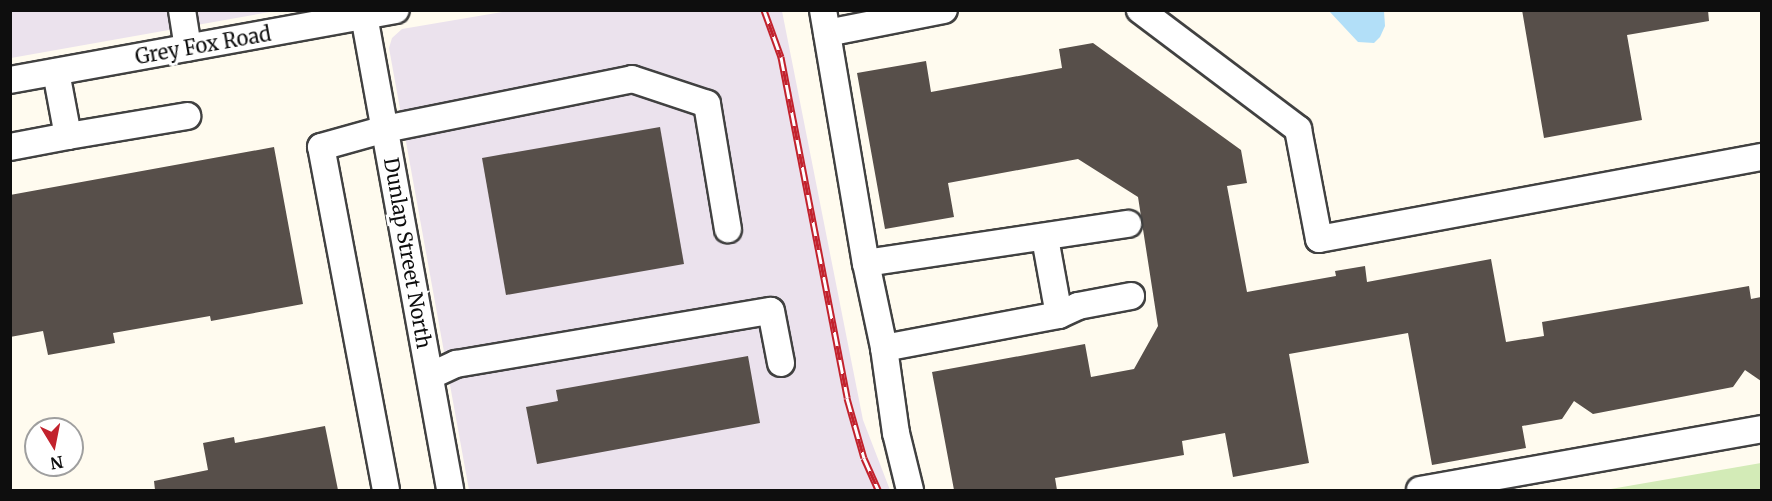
<!DOCTYPE html>
<html>
<head>
<meta charset="utf-8">
<style>
  body { margin:0 }
  #map { position:relative; width:1772px; height:501px; overflow:hidden; background:#fffbef; font-family:Merriweather,serif }
  div>[style] { position:absolute }
  [style*='--x'] { left:calc(var(--x)*1px); top:calc(var(--y)*1px); width:calc(var(--w)*1px); rotate:calc(var(--a)*1deg) }
  .industrial>* { inset:0; background:#ebe2ed }
  .green>* { inset:0; background:#d3ebb7 }
  .water>* { inset:0; background:#b2dff8 }
  .building>* { inset:0; background:#574f4a }
  .roads { filter:drop-shadow(2px 0 #414141) drop-shadow(-2px 0 #414141) drop-shadow(0 2px #414141) drop-shadow(0 -2px #414141) }
  .minor>* { height:26px; margin:-13px; padding:0 13px; transform-origin:13px; border-radius:13px; background:#fff }
  .rail>* { height:7px; margin-top:-3.5px; transform-origin:0; background:repeating-linear-gradient(90deg,#fff 0 14px,#c2222d 0 28px); box-sizing:border-box; border-block:2px solid #c2222d }
  span { translate:-50% -50%; white-space:nowrap; text-align:center; line-height:1.15; -webkit-text-stroke:6px #fff; paint-order:stroke }
  .street-label { font-size:20px; color:#0e0e0e }
  .frame { position:absolute; inset:0; border:12px solid #0e0e0e; pointer-events:none }
  .north { position:absolute; left:24px; top:417px; width:60px; height:60px; box-sizing:border-box; background:#fff; border:2px solid #9f9f9f; border-radius:50%; rotate:170deg; font-size:16px; font-weight:700; line-height:24px; text-align:center; color:#0e0e0e }
  .north::after { content:''; display:block; margin:auto; width:21px; height:27px; background:#c2222d; clip-path:polygon(50% 0,100% 100%,50% 72%,0 100%) }
</style>
</head>
<body>
<div id="map">
  <div class="industrial">
    <div style="clip-path:polygon(11px 11px,275px 11px,11px 58px)"></div>
    <div style="clip-path:polygon(508px 11px,782px 11px,863px 420px,890px 490px,469px 490px,389px 48px,392px 38px,402px 29px)"></div>
  </div>
  <div class="green">
    <div style="clip-path:polygon(1761px 463px,1761px 490px,1605px 490px)"></div>
  </div>
  <div class="water">
    <div style="clip-path:polygon(1329px 11px,1384px 11px,1385px 26px,1380px 37px,1374px 43px,1358px 42px)"></div>
  </div>
  <div class="building">
    <div style="clip-path:polygon(1522px 10px,1708px 10px,1709px 21px,1627px 35px,1642px 120px,1544px 138px)"></div>
    <div style="clip-path:polygon(1093px 43px,1241px 150px,1247px 183px,1227px 186px,1247px 292px,1336px 276px,1335px 271px,1365px 266px,1367px 282px,1491px 259px,1506px 342px,1544px 336px,1542px 322px,1749px 286px,1751px 299px,1761px 297px,1761px 381px,1745px 370px,1733px 387px,1593px 414px,1574px 401px,1562px 419px,1522px 426px,1526px 448px,1432px 465px,1408px 333px,1289px 354px,1309px 463px,1233px 477px,1225px 433px,1182px 441px,1184px 455px,1055px 478px,1057px 490px,954px 490px,932px 372px,1085px 344px,1091px 377px,1134px 369px,1158px 326px,1138px 197px,1078px 159px,948px 183px,954px 217px,885px 229px,857px 73px,926px 61px,931px 92px,1062px 68px,1059px 49px)"></div>
    <div style="clip-path:polygon(660px 127px,684px 264px,506px 295px,482px 158px)"></div>
    <div style="clip-path:polygon(274px 147px,303px 304px,211px 321px,210px 316px,113px 333px,115px 343px,48px 355px,43px 331px,10px 337px,10px 195px)"></div>
    <div style="clip-path:polygon(748px 356px,760px 423px,537px 464px,526px 407px,558px 401px,556px 390px)"></div>
    <div style="clip-path:polygon(325px 426px,338px 490px,155px 490px,154px 481px,208px 470px,203px 443px,234px 437px,235px 443px)"></div>
  </div>
  <div class="roads">
    <div class="minor">
      <div style="--x:182;--y:10;--w:38;--a:81"></div>
      <div style="--x:363;--y:10;--w:488;--a:79.7"></div>
      <div style="--x:823;--y:10;--w:257;--a:80.4"></div>
      <div style="--x:866;--y:263;--w:87;--a:78"></div>
      <div style="--x:884;--y:348;--w:86;--a:82"></div>
      <div style="--x:896;--y:433;--w:59;--a:76.2"></div>
      <div style="--x:1140;--y:10;--w:198;--a:37"></div>
      <div style="--x:1298;--y:129;--w:112;--a:79.2"></div>
      <div style="--x:1319;--y:239;--w:451;--a:-10.5"></div>
      <div style="--x:827;--y:33;--w:119;--a:-11.1"></div>
      <div style="--x:10;--y:80;--w:392;--a:-10.3"></div>
      <div style="--x:68;--y:136;--w:121;--a:-9.5"></div>
      <div style="--x:10;--y:147;--w:59;--a:-10.7"></div>
      <div style="--x:68;--y:136;--w:65;--a:-100.6"></div>
      <div style="--x:1045;--y:238;--w:78;--a:79.7"></div>
      <div style="--x:866;--y:263;--w:265;--a:-8.5"></div>
      <div style="--x:884;--y:348;--w:178;--a:-10.7"></div>
      <div style="--x:1059;--y:315;--w:21;--a:-25"></div>
      <div style="--x:1078;--y:306;--w:54;--a:-10.7"></div>
      <div style="--x:430;--y:376;--w:29;--a:-25"></div>
      <div style="--x:456;--y:364;--w:319;--a:-9.6"></div>
      <div style="--x:771;--y:311;--w:53;--a:79.1"></div>
      <div style="--x:386;--y:490;--w:349;--a:-100.7"></div>
      <div style="--x:321;--y:147;--w:66;--a:-15.7"></div>
      <div style="--x:385;--y:129;--w:252;--a:-11.4"></div>
      <div style="--x:632;--y:79;--w:79;--a:18.4"></div>
      <div style="--x:707;--y:104;--w:127;--a:80.5"></div>
      <div style="--x:1420;--y:490;--w:347;--a:-10.1"></div>
    </div>
  </div>
  <div class="rail">
    <div style="--x:764;--y:10;--w:50;--a:70.1"></div>
    <div style="--x:781;--y:57;--w:347;--a:79"></div>
    <div style="--x:847;--y:398;--w:62;--a:74.2"></div>
    <div style="--x:864;--y:458;--w:35;--a:66"></div>
  </div>
  <div class="street-label">
    <span style="left:203px;top:45px;rotate:-10deg">Grey Fox Road</span>
    <span style="left:408px;top:253px;rotate:80deg">Dunlap Street North</span>
  </div>
  <div class="frame"></div>
  <div class="north">N</div>
</div>
</body>
</html>
